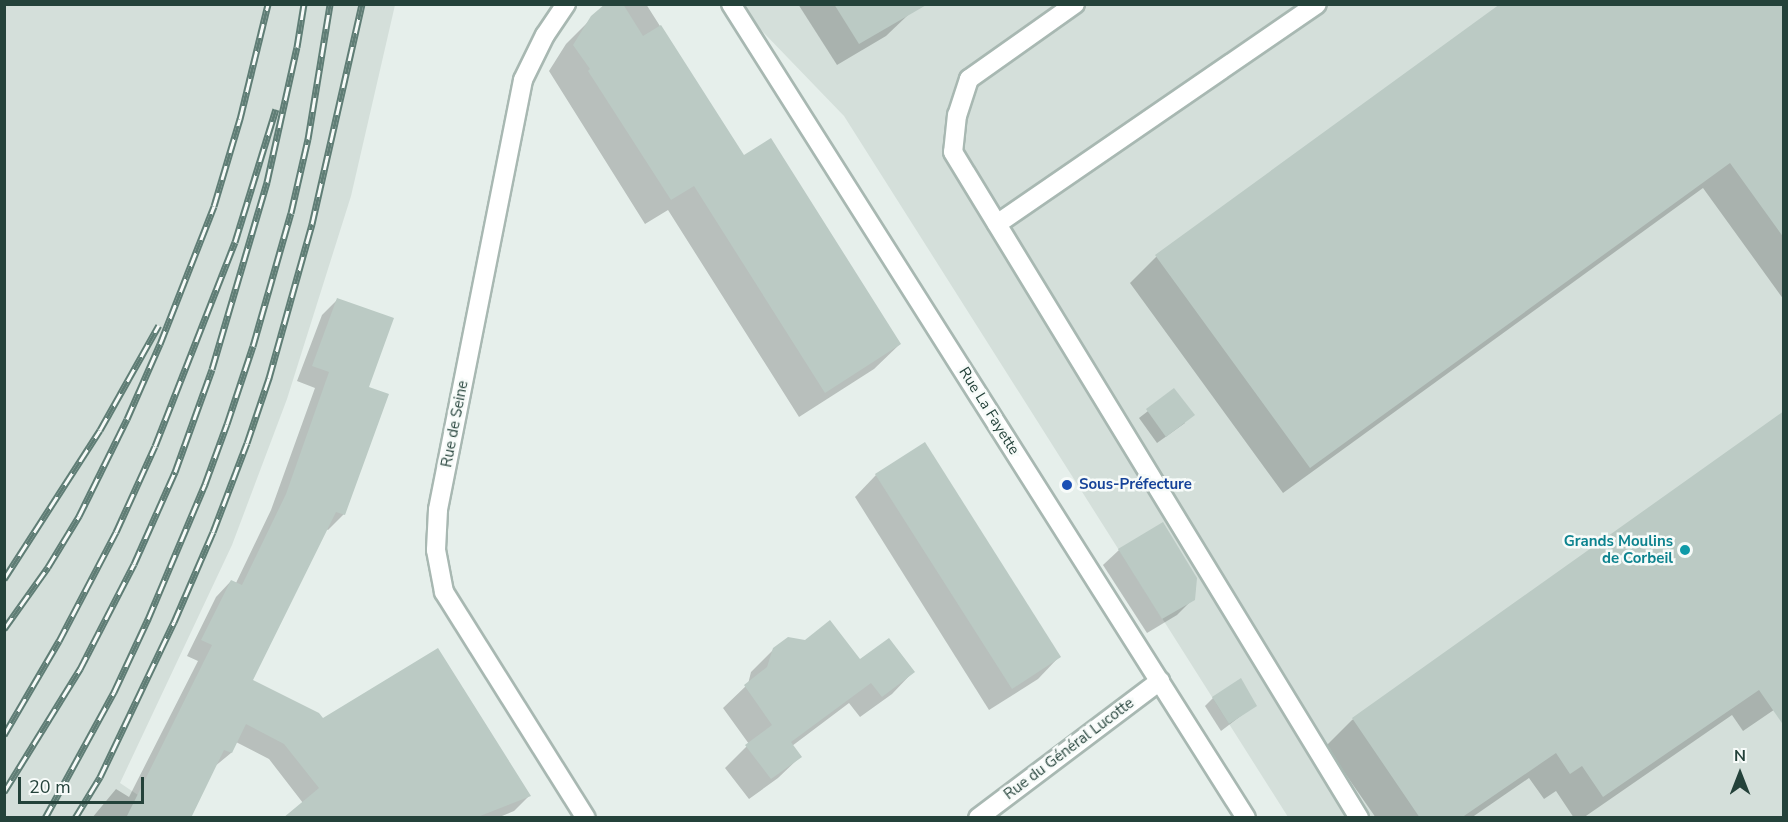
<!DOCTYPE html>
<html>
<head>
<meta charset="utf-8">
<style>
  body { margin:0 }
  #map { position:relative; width:1788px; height:822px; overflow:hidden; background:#e6efeb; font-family:"Nunito Sans",sans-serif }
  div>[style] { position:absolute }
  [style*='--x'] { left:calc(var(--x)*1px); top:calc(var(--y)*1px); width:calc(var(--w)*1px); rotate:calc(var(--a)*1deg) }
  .built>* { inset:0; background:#d4dfda }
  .shadow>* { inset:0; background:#0003 }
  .building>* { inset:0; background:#bbcac4 }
  .roads { filter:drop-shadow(2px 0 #a8b8b2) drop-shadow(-2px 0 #a8b8b2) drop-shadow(0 2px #a8b8b2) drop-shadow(0 -2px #a8b8b2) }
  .lane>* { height:18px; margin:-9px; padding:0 9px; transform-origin:9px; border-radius:9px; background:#fff }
  .street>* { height:18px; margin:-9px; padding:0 9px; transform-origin:9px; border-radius:9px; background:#fff }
  .rail>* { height:7px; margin-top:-3.5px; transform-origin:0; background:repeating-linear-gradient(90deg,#f7fbf9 0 14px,#5f7d75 0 28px); box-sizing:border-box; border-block:2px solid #5f7d75 }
  .dots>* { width:16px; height:16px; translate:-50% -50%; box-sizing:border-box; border:3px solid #f7fbf9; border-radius:50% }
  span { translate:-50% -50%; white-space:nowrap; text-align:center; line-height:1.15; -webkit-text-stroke:5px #f7fbf9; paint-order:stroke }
  .street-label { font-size:15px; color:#24423a }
  .transit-label { font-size:15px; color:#164399; font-weight:700 }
  .left { translate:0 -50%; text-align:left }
  .culture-label { font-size:15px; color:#0d838f; font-weight:700 }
  .right { translate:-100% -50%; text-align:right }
  .frame { position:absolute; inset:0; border:6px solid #24423a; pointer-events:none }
  .north { position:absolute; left:1710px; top:744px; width:60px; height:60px; -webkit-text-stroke:4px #f7fbf9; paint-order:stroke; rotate:0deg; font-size:16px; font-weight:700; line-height:24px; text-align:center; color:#24423a }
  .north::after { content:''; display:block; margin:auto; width:21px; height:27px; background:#24423a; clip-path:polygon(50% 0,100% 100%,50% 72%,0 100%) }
  .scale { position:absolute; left:18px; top:777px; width:126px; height:27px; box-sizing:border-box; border:3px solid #24423a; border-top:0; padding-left:8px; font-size:18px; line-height:21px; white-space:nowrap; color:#24423a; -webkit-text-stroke:4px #f7fbf9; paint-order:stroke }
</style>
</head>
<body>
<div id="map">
  <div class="built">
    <div style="clip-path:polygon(5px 5px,395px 5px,351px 196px,287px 399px,232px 545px,120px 783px,171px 817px,5px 818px)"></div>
    <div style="clip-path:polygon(737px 5px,1783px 5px,1783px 817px,1288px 817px,844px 116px)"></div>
  </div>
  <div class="shadow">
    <div style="clip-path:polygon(624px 4px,646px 4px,743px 157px,900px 344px,874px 369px,799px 417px,668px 210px,645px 224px,549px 71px,566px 44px,592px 18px)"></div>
    <div style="clip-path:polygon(798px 4px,901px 4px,908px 15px,886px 36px,837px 65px)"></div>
    <div style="clip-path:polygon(1784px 4px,1784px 300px,1703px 188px,1283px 493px,1130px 283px,1156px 257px)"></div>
    <div style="clip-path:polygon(337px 300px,367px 388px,344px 514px,328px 530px,326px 529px,251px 681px,323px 720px,529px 796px,514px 811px,497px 818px,285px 818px,303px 803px,269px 759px,236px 742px,231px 753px,214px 767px,188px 818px,92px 818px,116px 789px,129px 797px,198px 661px,187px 656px,216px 597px,231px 581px,236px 583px,271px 510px,315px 388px,297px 381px,322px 315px)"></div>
    <div style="clip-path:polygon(1174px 391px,1185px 423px,1157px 443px,1139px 418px)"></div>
    <div style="clip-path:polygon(1784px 412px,1784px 703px,1743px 731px,1732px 715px,1583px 818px,1574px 818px,1556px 791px,1544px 799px,1529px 778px,1471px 818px,1376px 818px,1326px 746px,1352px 720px)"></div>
    <div style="clip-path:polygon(876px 475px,1059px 657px,1038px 679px,989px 710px,855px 497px)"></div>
    <div style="clip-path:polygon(1119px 550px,1193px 599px,1177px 615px,1147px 633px,1103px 565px)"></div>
    <div style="clip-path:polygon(774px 649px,860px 661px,913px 672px,892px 694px,860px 717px,849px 703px,792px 746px,800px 757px,778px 778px,749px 799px,725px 768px,749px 744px,723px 708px,748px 684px,751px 672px)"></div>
    <div style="clip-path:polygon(1213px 698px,1255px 705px,1221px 731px,1205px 706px)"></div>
  </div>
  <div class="building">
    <div style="clip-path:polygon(605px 4px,623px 4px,643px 36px,661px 25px,744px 155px,771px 138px,901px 344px,825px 393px,694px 186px,671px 200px,588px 71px,590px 69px,573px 45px,591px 16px)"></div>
    <div style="clip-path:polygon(834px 4px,928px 4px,859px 44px)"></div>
    <div style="clip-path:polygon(1500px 4px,1784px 4px,1784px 238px,1730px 163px,1310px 468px,1155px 255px)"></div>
    <div style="clip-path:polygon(337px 298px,394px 318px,369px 387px,389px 394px,345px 515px,336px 512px,253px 680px,319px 713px,323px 718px,438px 648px,531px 796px,475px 818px,283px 818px,319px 788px,284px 744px,246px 724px,232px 753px,224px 750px,191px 818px,126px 818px,212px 645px,201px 640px,231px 580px,242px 585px,286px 494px,329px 372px,312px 366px)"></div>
    <div style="clip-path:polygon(1174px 388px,1195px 415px,1166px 437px,1146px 409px)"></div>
    <div style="clip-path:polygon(1784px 411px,1784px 726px,1759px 690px,1603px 797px,1582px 766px,1570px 774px,1556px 753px,1461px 818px,1420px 818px,1352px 718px)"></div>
    <div style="clip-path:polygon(925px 442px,1061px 657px,1012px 689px,875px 474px)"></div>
    <div style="clip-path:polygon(1163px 522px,1197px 578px,1195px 600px,1162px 619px,1118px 549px)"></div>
    <div style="clip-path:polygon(830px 620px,860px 659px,889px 638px,915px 672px,882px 697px,871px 683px,791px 742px,802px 757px,771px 779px,745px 745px,772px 725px,744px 685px,767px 667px,773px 648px,788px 637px,805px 640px)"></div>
    <div style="clip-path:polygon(1241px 678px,1257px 706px,1229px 724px,1212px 697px)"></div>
  </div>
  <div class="roads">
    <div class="lane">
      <div style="--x:1075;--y:4;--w:130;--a:144.7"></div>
      <div style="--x:969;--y:79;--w:38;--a:108"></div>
      <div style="--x:957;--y:115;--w:37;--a:96"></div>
      <div style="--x:953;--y:152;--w:780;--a:58.63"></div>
      <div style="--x:997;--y:224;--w:388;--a:-34.5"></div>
    </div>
    <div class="street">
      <div style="--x:566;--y:4;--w:37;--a:124"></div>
      <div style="--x:545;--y:35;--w:50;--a:116.1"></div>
      <div style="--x:523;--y:80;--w:438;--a:101.2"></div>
      <div style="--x:438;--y:510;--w:40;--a:92.9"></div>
      <div style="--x:436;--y:550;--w:43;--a:79.2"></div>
      <div style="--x:444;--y:592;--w:267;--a:57.9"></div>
      <div style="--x:731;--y:4;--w:963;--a:57.68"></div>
      <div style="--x:978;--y:818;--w:228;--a:-37"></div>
    </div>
  </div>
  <div class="rail">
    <div style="--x:4;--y:579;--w:177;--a:-57.2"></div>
    <div style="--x:100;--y:430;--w:120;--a:-60.7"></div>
    <div style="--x:4;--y:629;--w:76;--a:-54.6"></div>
    <div style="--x:48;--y:567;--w:60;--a:-58.7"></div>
    <div style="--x:79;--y:516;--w:108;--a:-63.7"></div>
    <div style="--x:127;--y:419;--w:82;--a:-66.3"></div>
    <div style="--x:160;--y:344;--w:148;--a:-68.6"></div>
    <div style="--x:214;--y:206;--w:91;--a:-73.4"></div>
    <div style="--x:240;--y:119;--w:118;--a:-76.3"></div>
    <div style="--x:4;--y:735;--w:109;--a:-59.7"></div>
    <div style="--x:59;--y:641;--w:123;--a:-62.4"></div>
    <div style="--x:116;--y:532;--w:94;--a:-65.6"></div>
    <div style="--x:155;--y:446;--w:219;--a:-68.6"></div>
    <div style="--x:235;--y:242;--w:139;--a:-72.9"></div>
    <div style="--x:4;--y:792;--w:145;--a:-58.3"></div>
    <div style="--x:80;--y:669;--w:118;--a:-62.8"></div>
    <div style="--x:134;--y:564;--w:101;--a:-66"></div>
    <div style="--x:175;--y:472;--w:109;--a:-70.2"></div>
    <div style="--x:212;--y:369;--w:195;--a:-73.6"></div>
    <div style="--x:267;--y:182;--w:138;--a:-77.5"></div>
    <div style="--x:297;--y:47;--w:44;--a:-80.8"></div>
    <div style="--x:45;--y:818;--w:144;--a:-61.3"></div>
    <div style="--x:114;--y:692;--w:81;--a:-65"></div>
    <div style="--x:148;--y:619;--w:147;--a:-67.1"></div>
    <div style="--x:205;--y:484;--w:64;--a:-69.9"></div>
    <div style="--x:227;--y:424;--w:82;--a:-71.6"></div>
    <div style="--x:253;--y:346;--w:138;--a:-74.1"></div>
    <div style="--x:291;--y:213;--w:76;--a:-77.1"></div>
    <div style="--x:308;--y:139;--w:137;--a:-80.7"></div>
    <div style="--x:75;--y:818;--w:48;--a:-58.6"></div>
    <div style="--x:100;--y:777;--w:172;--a:-64.5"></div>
    <div style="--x:174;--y:622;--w:98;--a:-66.6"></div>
    <div style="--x:213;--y:532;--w:95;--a:-69.1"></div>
    <div style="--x:247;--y:443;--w:69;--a:-71.3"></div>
    <div style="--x:269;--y:378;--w:160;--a:-74.4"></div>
    <div style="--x:312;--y:224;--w:226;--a:-77.2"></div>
  </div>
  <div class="dots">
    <div style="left:1067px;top:485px;background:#1a4fb4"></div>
    <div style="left:1685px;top:550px;background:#0f9aa8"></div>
  </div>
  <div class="street-label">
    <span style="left:989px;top:411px;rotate:58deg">Rue La Fayette</span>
    <span style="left:455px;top:424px;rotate:-79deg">Rue de Seine</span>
    <span style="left:1069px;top:749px;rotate:-37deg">Rue du Général Lucotte</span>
  </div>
  <div class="transit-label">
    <span class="left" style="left:1079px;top:485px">Sous-Préfecture</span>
  </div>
  <div class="culture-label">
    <span class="right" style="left:1673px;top:550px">Grands Moulins<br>de Corbeil</span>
  </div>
  <div class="frame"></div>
  <div class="north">N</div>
  <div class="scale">20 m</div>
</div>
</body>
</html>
